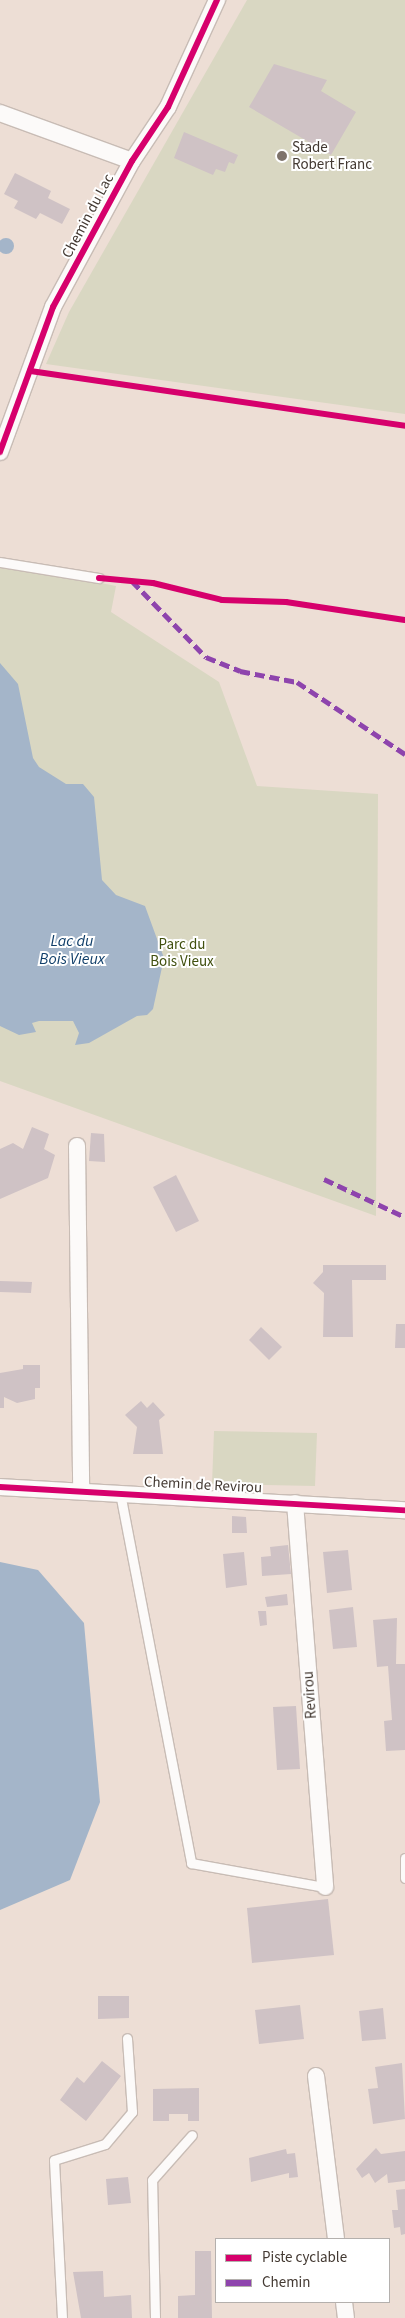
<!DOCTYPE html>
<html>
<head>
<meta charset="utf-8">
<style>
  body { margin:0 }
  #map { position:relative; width:405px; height:2318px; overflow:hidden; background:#edded5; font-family:"Source Sans 3",sans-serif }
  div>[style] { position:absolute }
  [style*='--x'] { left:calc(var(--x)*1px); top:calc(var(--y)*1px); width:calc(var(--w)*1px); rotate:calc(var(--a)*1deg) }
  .green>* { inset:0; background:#d9d7c2 }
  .water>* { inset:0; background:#a4b5c9 }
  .round { border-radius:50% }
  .building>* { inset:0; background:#cfc2c5 }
  .roads { filter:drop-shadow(1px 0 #c8bcb5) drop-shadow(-1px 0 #c8bcb5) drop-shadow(0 1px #c8bcb5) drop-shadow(0 -1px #c8bcb5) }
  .service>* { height:9px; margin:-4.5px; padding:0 4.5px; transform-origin:4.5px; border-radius:4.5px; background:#fcfaf9 }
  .minor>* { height:16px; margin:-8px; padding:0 8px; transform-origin:8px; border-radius:8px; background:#fcfaf9 }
  .quiet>* { height:5px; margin-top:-2.5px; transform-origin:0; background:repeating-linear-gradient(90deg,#8e44ad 0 10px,transparent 0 15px) }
  .cycleway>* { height:6px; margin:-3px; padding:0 3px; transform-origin:3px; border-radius:3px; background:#d6006c }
  .dots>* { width:14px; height:14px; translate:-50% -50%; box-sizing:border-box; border:2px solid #fff; border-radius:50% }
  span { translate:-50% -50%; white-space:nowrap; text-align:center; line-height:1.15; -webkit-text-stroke:4px #fff; paint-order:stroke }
  .poi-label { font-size:15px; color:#433932 }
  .left { translate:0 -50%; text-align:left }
  .street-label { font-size:15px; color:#433932 }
  .park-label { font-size:15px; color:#41500f }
  .water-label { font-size:16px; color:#113f6a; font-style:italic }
  .legend { position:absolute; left:215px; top:2238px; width:175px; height:65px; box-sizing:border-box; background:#fff; border:1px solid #b4b0ad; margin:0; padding:6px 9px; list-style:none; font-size:15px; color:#433932 }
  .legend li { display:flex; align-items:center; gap:10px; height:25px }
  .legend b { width:25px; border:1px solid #b4b0ad }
</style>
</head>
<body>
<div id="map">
  <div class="green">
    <div style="clip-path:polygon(247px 0,405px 0,405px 414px,46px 364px,69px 312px)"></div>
    <div style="clip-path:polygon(0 563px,116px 586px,111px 612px,219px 682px,257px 786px,378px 794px,376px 1216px,0 1081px)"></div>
    <div style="clip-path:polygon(214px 1431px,317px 1433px,315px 1486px,212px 1484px)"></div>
  </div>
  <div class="water">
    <div class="round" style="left:-2px;top:238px;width:16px;height:16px"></div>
    <div style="clip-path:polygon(0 663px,18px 684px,33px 758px,39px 767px,66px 784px,83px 784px,94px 797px,102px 880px,116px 895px,145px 906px,164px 958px,153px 1009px,147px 1015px,137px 1016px,89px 1043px,75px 1045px,79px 1033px,73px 1021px,39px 1021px,32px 1023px,36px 1032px,19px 1035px,0 1026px)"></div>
    <div style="clip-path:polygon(0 1562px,38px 1570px,84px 1623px,100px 1802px,70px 1880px,0 1910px)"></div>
  </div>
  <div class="building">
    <div style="clip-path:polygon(274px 64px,327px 80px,321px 91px,356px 112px,331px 155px,249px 107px)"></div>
    <div style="clip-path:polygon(184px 132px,238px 155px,234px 164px,229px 162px,225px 172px,216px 169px,213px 175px,174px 158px)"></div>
    <div style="clip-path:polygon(15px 173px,51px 191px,48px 198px,70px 209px,62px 224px,40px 213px,36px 219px,14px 208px,18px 201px,4px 194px)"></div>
    <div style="clip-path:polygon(32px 1127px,49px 1134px,44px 1149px,55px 1155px,48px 1178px,0 1199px,0 1149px,13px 1143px,23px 1149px)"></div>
    <div style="clip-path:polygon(91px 1133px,104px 1134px,105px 1162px,89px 1161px)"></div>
    <div style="clip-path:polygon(176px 1175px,199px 1221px,176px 1232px,153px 1187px)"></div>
    <div style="clip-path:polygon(323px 1265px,386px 1265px,386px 1280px,352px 1280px,353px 1337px,323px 1337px,324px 1293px,313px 1283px,323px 1272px)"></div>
    <div style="clip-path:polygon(0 1281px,32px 1282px,31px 1293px,0 1292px)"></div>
    <div style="clip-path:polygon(396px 1324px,405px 1324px,405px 1348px,395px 1348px)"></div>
    <div style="clip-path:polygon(261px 1327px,282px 1347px,269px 1360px,249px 1340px)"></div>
    <div style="clip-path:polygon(23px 1365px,40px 1365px,40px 1388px,35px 1388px,35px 1399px,17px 1403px,4px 1397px,4px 1408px,0 1408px,0 1373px,23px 1369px)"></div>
    <div style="clip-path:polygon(141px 1401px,147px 1408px,153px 1402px,165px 1415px,159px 1420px,163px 1454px,133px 1454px,137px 1427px,125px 1415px)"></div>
    <div style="clip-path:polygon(232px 1516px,246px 1517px,247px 1533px,232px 1533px)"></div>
    <div style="clip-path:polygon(288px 1545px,291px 1574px,262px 1576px,261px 1557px,271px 1556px,270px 1547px)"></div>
    <div style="clip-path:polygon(348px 1550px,352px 1590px,327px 1593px,323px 1552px)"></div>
    <div style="clip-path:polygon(244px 1552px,247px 1585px,226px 1588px,223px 1554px)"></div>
    <div style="clip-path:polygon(287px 1594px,288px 1605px,267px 1607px,265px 1597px)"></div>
    <div style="clip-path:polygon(353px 1607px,357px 1647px,333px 1649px,329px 1610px)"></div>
    <div style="clip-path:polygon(258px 1611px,266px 1611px,267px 1625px,260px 1626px)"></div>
    <div style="clip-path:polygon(397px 1618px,396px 1664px,405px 1664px,405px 1750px,386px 1751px,384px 1721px,392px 1720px,388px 1666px,377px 1667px,373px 1620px)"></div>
    <div style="clip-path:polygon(296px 1706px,300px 1769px,277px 1770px,273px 1707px)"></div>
    <div style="clip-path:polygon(328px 1899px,334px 1955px,252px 1963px,247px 1908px)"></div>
    <div style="clip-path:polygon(98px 1996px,129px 1996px,129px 2018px,98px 2019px)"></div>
    <div style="clip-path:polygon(300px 2005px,304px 2039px,259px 2044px,255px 2010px)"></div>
    <div style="clip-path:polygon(383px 2008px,386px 2039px,362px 2041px,359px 2011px)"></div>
    <div style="clip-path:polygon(102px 2061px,121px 2076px,86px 2121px,60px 2100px,77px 2077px,84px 2083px)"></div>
    <div style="clip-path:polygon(402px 2063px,405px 2119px,373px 2124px,368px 2089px,378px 2088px,375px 2067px)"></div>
    <div style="clip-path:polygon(199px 2088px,199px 2121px,188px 2121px,188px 2114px,169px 2114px,169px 2121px,153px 2121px,153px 2089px)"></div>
    <div style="clip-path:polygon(376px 2148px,381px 2154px,405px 2151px,405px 2181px,388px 2183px,387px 2174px,375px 2183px,369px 2173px,362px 2178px,356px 2169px)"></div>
    <div style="clip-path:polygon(286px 2149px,287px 2154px,295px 2153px,298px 2177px,289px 2178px,289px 2173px,251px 2182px,249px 2158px)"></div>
    <div style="clip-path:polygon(128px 2177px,131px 2203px,108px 2205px,106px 2179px)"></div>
    <div style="clip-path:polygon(405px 2189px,405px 2234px,401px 2235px,400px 2227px,394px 2228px,392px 2210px,398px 2210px,396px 2190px)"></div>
    <div style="clip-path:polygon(195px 2251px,211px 2251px,212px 2318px,178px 2318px,178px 2296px,195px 2295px)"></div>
    <div style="clip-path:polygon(103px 2271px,104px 2297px,131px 2295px,132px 2318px,81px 2318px,73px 2272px)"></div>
  </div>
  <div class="roads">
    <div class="service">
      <div style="--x:0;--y:562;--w:100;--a:9.2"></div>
      <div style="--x:120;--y:1493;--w:377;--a:79.1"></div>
      <div style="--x:191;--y:1863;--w:136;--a:10.2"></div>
      <div style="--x:405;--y:1858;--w:20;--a:90"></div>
      <div style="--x:62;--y:2318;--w:158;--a:-92.9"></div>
      <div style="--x:54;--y:2160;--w:53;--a:-17.4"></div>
      <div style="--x:105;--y:2144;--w:42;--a:-49.8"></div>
      <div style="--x:132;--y:2112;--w:74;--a:-93.9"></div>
      <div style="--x:155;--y:2318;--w:138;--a:-91.2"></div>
      <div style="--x:152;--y:2180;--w:60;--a:-48.4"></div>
    </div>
    <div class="minor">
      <div style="--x:0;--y:113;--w:140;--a:20"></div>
      <div style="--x:0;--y:452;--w:154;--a:-69.9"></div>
      <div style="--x:53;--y:307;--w:166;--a:-61.6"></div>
      <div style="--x:132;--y:161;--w:65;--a:-56.3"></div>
      <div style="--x:168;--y:107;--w:118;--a:-65.4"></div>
      <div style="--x:77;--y:1146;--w:344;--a:89.3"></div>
      <div style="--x:0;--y:1487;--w:406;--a:3.3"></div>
      <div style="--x:295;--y:1503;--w:385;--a:85.5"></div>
      <div style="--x:316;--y:2076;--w:164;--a:83"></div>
      <div style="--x:344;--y:2302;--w:16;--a:83"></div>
    </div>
  </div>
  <div class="quiet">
    <div style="--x:132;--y:581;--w:106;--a:45.8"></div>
    <div style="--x:206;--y:657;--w:37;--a:22"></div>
    <div style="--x:240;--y:671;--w:58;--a:10.9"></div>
    <div style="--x:297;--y:682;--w:130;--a:33.7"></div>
    <div style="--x:324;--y:1179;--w:89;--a:25.1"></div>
  </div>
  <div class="cycleway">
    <div style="--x:30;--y:371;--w:379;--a:8.3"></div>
    <div style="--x:0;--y:452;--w:154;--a:-69.9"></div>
    <div style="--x:53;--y:307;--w:166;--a:-61.6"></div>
    <div style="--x:132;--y:161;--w:65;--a:-56.3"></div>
    <div style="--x:168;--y:107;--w:118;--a:-65.4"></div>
    <div style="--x:99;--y:578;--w:54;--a:5.3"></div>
    <div style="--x:153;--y:583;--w:71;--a:13.8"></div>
    <div style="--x:222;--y:600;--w:64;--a:1.8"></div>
    <div style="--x:286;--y:602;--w:120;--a:8.6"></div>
    <div style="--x:0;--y:1487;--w:406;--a:3.3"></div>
  </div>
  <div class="dots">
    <div style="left:282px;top:156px;background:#7e736b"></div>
  </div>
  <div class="poi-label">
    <span class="left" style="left:292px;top:156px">Stade<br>Robert Franc</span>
  </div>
  <div class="street-label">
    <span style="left:88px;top:216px;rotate:-62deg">Chemin du Lac</span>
    <span style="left:203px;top:1485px;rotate:3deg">Chemin de Revirou</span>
    <span style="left:310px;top:1695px;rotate:-94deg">Revirou</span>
  </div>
  <div class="park-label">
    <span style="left:182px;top:953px">Parc du<br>Bois Vieux</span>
  </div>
  <div class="water-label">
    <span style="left:72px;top:950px">Lac du<br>Bois Vieux</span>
  </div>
  <ul class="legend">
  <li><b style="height:6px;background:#d6006c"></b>Piste cyclable</li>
  <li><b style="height:6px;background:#8e44ad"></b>Chemin</li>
  </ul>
</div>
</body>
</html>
